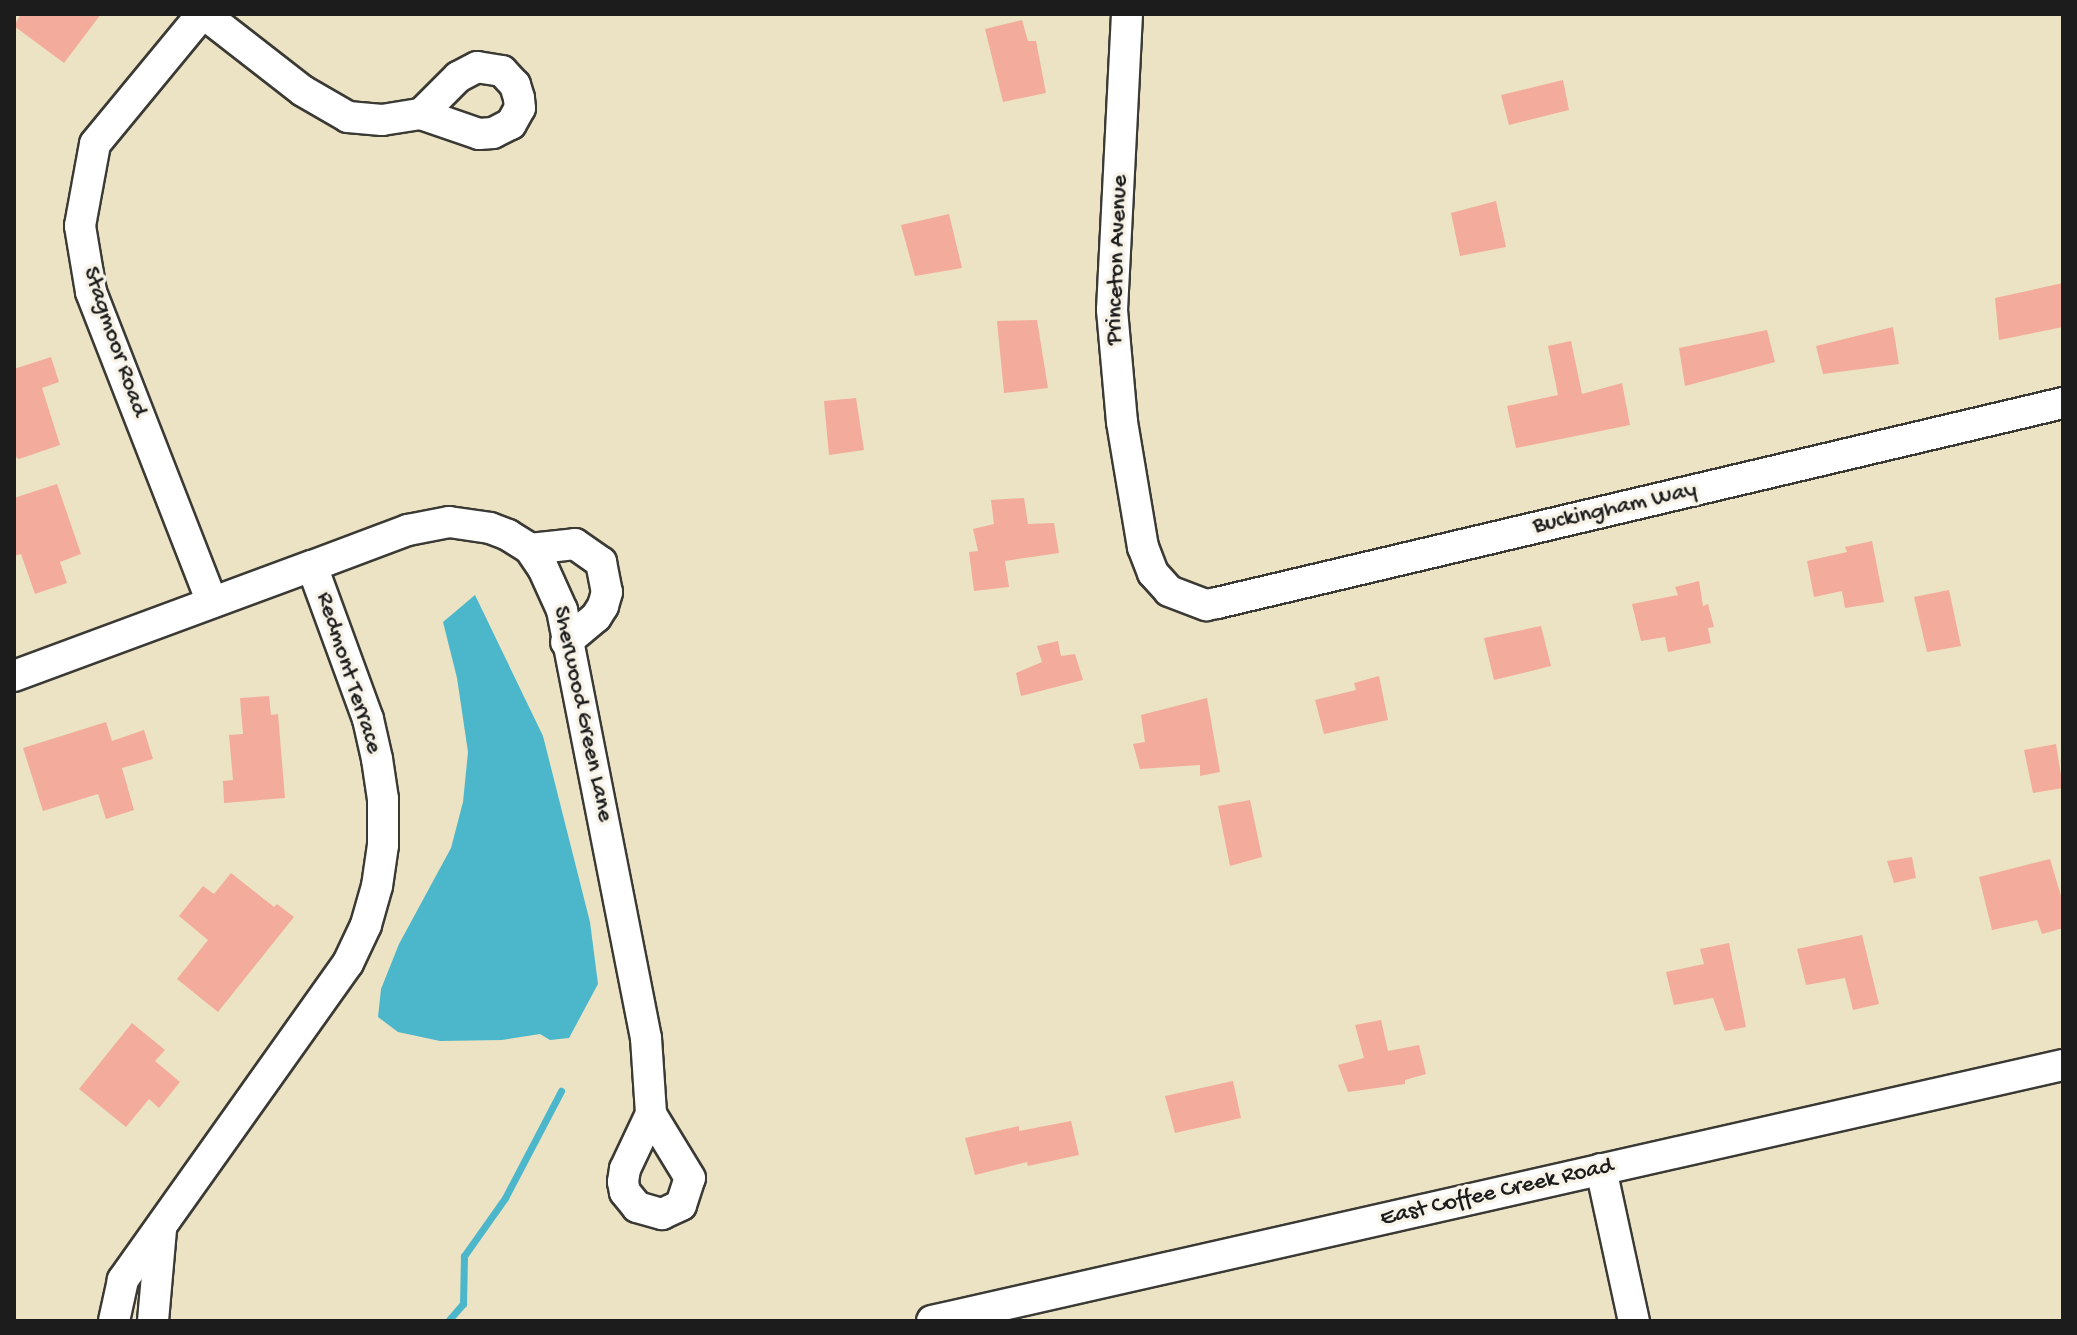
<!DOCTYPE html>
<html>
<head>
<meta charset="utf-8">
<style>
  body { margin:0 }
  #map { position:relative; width:2077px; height:1335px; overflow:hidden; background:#ebe3c3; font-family:"Gochi Hand",sans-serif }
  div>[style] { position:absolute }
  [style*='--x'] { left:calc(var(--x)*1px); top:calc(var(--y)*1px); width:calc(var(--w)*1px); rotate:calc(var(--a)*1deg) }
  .water>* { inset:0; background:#4cb7ca }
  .stream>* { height:7px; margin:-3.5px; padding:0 3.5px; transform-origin:3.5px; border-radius:3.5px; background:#4cb7ca }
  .building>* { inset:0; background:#f3ac9b }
  .roads { filter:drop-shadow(2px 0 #3b3a35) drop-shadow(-2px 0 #3b3a35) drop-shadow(0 2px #3b3a35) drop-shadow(0 -2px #3b3a35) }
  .minor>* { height:30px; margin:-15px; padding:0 15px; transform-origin:15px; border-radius:15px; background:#fff }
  span { translate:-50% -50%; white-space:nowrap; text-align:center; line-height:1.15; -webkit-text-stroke:7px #f7f3e8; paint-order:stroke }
  .street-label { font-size:24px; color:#1c1c1c }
  .frame { position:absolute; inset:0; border:16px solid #1c1c1c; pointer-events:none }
</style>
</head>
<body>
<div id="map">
  <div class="water">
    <div style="clip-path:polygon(475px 595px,543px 736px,590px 922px,598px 984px,569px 1038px,550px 1040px,540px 1034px,502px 1040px,440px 1041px,398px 1032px,378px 1017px,381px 989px,399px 944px,451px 848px,463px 802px,468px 752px,457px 678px,443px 622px)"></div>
  </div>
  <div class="stream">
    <div style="--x:448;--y:1321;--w:23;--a:-49"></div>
    <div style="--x:463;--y:1304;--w:48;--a:-88.8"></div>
    <div style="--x:464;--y:1256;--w:71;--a:-54.7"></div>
    <div style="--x:505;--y:1198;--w:121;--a:-62.4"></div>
  </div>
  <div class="building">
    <div style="clip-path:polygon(21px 14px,101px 14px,64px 63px,14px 26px)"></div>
    <div style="clip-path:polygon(1022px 20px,1028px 41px,1036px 41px,1046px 93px,1003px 102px,985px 29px)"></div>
    <div style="clip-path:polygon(1563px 80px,1569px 110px,1509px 125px,1501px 95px)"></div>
    <div style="clip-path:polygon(1496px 201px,1506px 247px,1460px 256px,1451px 213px)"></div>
    <div style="clip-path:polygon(949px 214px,962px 268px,915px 276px,901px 225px)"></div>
    <div style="clip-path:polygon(2063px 283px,2063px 327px,1999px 340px,1995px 298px)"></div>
    <div style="clip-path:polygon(1037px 320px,1048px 388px,1004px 393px,997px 321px)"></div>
    <div style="clip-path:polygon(1893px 327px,1899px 364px,1823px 374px,1816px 346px)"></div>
    <div style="clip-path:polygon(1767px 330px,1775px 362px,1685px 386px,1679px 348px)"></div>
    <div style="clip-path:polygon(1571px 341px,1582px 394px,1622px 383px,1630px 425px,1516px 448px,1507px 406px,1558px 395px,1548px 346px)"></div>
    <div style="clip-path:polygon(51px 357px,59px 382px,42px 388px,60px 445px,19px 459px,14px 456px,14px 369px)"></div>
    <div style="clip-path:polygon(856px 398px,864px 450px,829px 455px,824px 401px)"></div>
    <div style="clip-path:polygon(57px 484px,81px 554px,60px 562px,67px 583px,35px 594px,21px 554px,14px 556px,14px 498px)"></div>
    <div style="clip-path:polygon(1024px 498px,1028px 524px,1054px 523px,1059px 553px,1005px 561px,1009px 587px,974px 591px,969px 552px,978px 551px,973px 529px,994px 524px,991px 500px)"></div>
    <div style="clip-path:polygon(1872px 541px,1884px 602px,1845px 608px,1842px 591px,1814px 597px,1807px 561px,1847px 552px,1845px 547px)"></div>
    <div style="clip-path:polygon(1699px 581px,1703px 606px,1708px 604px,1714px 627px,1708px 628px,1711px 643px,1668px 652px,1665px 637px,1641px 641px,1632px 604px,1678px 595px,1675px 587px)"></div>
    <div style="clip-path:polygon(1949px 590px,1961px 646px,1927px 652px,1914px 597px)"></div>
    <div style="clip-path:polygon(1541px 626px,1551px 666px,1494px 680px,1484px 638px)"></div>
    <div style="clip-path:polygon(1058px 641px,1061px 656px,1075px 654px,1083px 680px,1021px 696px,1016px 673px,1042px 662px,1037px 646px)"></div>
    <div style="clip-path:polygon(1379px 676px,1388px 720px,1324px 734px,1315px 700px,1356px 690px,1354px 683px)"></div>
    <div style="clip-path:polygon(269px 696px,271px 715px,278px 714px,285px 798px,224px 803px,223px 781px,233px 780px,229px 735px,243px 734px,240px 698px)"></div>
    <div style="clip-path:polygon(1207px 698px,1220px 772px,1200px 776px,1200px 765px,1140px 769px,1133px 744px,1145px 742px,1141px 715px)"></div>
    <div style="clip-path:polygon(106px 722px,112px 741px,144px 730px,153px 759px,122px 768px,134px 810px,106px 819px,98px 794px,43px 811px,23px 748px)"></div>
    <div style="clip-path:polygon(2056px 744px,2063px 788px,2033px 793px,2024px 750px)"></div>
    <div style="clip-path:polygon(1250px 800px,1262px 857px,1230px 866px,1218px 806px)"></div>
    <div style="clip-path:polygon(1912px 857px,1916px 878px,1894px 883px,1887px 861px)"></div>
    <div style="clip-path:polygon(2050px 859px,2063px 903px,2063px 928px,2042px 934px,2037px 920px,1992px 930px,1979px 877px)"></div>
    <div style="clip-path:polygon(231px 873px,274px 907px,277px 904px,294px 917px,218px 1012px,177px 979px,208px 940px,179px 916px,203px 886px,214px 894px)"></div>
    <div style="clip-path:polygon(1862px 935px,1879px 1004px,1853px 1010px,1845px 978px,1806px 985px,1797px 949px)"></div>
    <div style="clip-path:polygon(1729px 943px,1746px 1027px,1725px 1031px,1713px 998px,1674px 1005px,1666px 972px,1704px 964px,1700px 949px)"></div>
    <div style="clip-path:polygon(1381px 1020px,1388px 1051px,1419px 1045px,1426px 1074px,1405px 1080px,1405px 1084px,1348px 1092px,1338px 1065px,1364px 1058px,1355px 1025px)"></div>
    <div style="clip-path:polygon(132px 1023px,165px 1050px,155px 1061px,180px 1082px,159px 1108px,149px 1099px,126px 1127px,79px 1089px)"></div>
    <div style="clip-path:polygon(1233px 1081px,1241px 1118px,1175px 1133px,1165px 1096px)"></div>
    <div style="clip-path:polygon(1071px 1121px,1079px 1155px,1028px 1166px,1027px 1162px,975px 1175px,965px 1138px,1019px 1126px,1019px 1131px)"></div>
  </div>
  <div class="roads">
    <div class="minor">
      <div style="--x:202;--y:14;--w:168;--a:129.5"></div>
      <div style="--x:95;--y:144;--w:83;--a:100.4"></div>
      <div style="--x:80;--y:226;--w:67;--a:80.5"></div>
      <div style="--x:91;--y:292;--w:333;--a:68.7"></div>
      <div style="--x:204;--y:14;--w:125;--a:37.9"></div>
      <div style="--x:303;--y:91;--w:52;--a:30"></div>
      <div style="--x:348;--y:117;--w:34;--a:5"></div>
      <div style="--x:382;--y:120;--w:39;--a:-9"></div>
      <div style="--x:421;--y:114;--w:61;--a:19"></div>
      <div style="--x:479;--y:134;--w:14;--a:-4"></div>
      <div style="--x:493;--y:133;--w:20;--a:-27"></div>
      <div style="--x:511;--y:124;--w:18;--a:-61"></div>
      <div style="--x:520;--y:108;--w:10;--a:-96"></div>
      <div style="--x:519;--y:98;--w:14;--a:-107"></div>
      <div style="--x:515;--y:85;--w:19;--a:-133"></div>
      <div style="--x:502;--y:71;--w:25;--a:-171"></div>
      <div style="--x:477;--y:67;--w:21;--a:152"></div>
      <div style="--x:458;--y:77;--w:52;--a:135"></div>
      <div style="--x:1127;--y:14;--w:296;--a:92.9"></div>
      <div style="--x:1112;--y:310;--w:112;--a:84.9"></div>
      <div style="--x:1122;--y:422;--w:127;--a:80.5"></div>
      <div style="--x:1143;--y:547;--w:28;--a:69"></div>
      <div style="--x:1153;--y:573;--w:24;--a:48"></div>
      <div style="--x:1169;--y:591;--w:40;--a:21"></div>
      <div style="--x:1206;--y:605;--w:11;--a:-10"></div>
      <div style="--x:1217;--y:603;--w:869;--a:-13.3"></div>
      <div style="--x:530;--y:549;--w:45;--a:-6.3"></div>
      <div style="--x:575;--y:544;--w:32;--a:35"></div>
      <div style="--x:601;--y:562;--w:31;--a:79"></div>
      <div style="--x:607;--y:592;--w:15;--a:106"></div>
      <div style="--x:603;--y:606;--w:13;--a:122"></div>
      <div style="--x:596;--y:617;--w:39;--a:140"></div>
      <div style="--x:312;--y:566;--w:103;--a:-20.6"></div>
      <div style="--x:408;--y:530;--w:42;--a:-11"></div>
      <div style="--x:449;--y:522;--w:41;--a:8.3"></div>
      <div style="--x:490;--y:528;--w:19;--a:21"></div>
      <div style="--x:508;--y:535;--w:26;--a:32"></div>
      <div style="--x:530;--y:549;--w:23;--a:56"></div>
      <div style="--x:543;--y:568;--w:46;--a:65.7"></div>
      <div style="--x:562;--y:610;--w:436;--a:78.9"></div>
      <div style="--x:646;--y:1038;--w:76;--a:86.2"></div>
      <div style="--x:651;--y:1114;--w:61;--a:115.3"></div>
      <div style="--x:625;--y:1169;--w:13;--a:99"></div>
      <div style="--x:623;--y:1182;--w:10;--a:79"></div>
      <div style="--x:625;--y:1192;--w:19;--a:51"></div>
      <div style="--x:637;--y:1207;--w:26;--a:16"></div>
      <div style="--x:662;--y:1214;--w:21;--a:-25"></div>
      <div style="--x:681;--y:1205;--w:28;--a:-72"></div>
      <div style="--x:690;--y:1178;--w:75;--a:-121.4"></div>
      <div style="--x:14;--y:676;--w:318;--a:-20.3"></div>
      <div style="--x:312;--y:566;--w:163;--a:69.9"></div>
      <div style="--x:368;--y:719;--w:41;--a:77.3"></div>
      <div style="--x:377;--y:759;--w:40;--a:81.5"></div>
      <div style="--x:383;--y:799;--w:46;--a:90"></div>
      <div style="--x:383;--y:845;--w:41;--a:98.3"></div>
      <div style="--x:377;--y:886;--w:41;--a:105.8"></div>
      <div style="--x:366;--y:925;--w:42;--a:115.3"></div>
      <div style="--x:348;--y:963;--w:389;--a:125.4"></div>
      <div style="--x:123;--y:1280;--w:42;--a:102.4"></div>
      <div style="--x:1601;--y:1169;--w:156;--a:77.8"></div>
      <div style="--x:153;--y:1321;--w:91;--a:-85"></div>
      <div style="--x:932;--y:1321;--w:1160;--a:-12.75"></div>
    </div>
  </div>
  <div class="street-label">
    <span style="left:1118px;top:260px;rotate:-88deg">Princeton Avenue</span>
    <span style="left:114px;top:342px;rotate:71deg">Stagmoor Road</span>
    <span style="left:1615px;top:509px;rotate:-13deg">Buckingham Way</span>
    <span style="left:348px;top:673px;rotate:72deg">Redmont Terrace</span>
    <span style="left:582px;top:714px;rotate:78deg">Sherwood Green Lane</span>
    <span style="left:1497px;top:1193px;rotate:-13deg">East Coffee Creek Road</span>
  </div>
  <div class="frame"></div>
</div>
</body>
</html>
